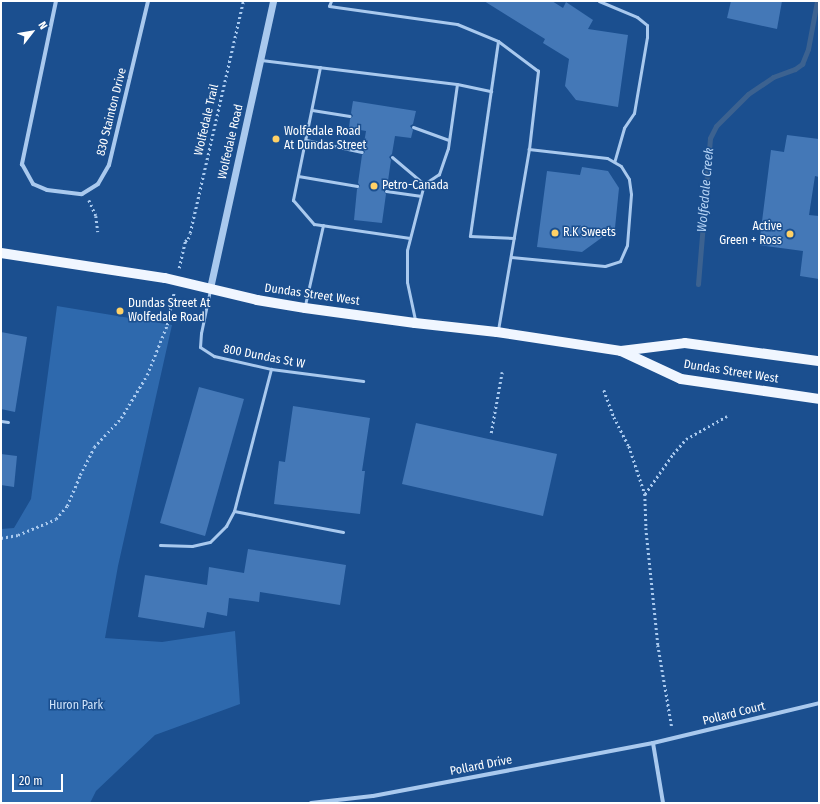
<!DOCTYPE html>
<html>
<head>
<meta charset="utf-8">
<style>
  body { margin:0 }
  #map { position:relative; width:820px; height:804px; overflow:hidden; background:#1b4f8f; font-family:"Fira Sans Condensed",sans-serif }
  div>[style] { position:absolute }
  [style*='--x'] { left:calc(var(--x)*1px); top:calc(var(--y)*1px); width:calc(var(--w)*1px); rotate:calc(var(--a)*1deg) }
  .green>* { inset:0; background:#2e69ad }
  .stream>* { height:5px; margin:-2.5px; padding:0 2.5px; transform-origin:2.5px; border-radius:2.5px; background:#3c6290 }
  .building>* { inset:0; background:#4478b7 }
  .path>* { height:2.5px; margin-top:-1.25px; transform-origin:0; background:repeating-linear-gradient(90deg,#a9c9ee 0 2px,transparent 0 5px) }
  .service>* { height:3px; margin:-1.5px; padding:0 1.5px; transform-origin:1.5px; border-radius:1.5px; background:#a9c9ee }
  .minor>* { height:4px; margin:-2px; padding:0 2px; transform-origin:2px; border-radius:2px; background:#a9c9ee }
  .tertiary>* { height:7px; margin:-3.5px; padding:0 3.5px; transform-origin:3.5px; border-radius:3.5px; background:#a9c9ee }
  .primary>* { height:10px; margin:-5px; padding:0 5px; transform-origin:5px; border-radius:5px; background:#f0f6ff }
  .dots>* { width:11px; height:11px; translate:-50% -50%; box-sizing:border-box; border:2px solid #1b4f8f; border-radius:50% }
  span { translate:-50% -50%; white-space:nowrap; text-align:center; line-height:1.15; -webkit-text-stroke:3px #1b4f8f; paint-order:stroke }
  .street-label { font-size:12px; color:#fff }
  .poi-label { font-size:12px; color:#fff }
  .left { translate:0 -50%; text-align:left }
  .right { translate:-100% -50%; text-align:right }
  .park-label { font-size:12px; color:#cfe3fa }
  .water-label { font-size:13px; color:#b5d3f5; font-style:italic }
  .frame { position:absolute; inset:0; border:2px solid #fff; pointer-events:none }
  .north { position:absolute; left:12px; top:12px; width:40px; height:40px; -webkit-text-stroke:3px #1b4f8f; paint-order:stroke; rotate:59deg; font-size:11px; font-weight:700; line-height:16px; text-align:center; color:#fff }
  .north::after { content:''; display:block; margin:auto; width:14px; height:18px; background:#fff; clip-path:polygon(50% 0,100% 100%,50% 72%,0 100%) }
  .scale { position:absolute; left:12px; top:774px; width:51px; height:18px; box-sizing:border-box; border:2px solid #fff; border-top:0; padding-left:5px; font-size:12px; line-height:14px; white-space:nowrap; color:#fff; -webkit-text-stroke:3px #1b4f8f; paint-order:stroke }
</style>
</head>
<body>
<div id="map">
  <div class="green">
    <div style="clip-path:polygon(57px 306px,172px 325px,118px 566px,105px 638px,162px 642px,235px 631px,240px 704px,155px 735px,96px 791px,90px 803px,1px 803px,1px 529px,14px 528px,31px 499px)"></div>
  </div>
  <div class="stream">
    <div style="--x:698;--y:284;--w:146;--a:-85.3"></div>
    <div style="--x:710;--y:138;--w:13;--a:-63"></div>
    <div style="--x:716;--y:126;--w:45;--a:-45"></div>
    <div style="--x:748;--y:94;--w:30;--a:-34"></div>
    <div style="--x:773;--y:77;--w:23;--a:-20"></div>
    <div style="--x:795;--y:69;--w:9;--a:-36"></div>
    <div style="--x:802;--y:64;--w:16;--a:-68"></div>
    <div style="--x:808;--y:49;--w:49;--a:-79.4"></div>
  </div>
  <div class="building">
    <div style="clip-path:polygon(484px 1px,552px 1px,563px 8px,566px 2px,593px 20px,588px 29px,628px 35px,618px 107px,576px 100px,565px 86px,569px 59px,543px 43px,545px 39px)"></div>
    <div style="clip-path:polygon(731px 1px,782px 1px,777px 29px,727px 18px)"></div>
    <div style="clip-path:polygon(353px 101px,416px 111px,413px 124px,410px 126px,413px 130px,411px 138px,395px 136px,392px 154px,389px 157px,391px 160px,387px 188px,383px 190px,386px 194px,382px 223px,354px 220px,357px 189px,360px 186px,358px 183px,362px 155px,365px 152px,363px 149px,366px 131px,349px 128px,350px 119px,353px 116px,351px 113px)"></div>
    <div style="clip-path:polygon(787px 135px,819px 139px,819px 177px,815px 176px,809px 215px,819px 216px,819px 279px,800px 276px,803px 251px,759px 245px,771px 150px,784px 152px)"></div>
    <div style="clip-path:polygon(582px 167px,608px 171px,619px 188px,615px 228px,582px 252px,537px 247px,547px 171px,580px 175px)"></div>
    <div style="clip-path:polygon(1px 332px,27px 337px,15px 412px,1px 409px)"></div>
    <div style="clip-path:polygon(199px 387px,244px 399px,205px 536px,160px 523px)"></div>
    <div style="clip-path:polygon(293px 406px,370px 418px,362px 471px,365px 471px,360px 514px,274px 504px,279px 461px,285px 462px)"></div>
    <div style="clip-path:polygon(416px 423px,557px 454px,543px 516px,402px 484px)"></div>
    <div style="clip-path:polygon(1px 454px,17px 456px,14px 487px,1px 485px)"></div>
    <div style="clip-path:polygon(248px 549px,346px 565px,340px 605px,260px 592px,259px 602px,229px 598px,227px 616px,207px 612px,204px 628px,138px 617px,145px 575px,207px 585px,209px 567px,244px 573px)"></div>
  </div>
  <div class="path">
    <div style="--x:89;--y:200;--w:17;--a:66"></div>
    <div style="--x:96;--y:216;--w:16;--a:83"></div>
    <div style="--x:179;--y:268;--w:28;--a:-77"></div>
    <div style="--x:185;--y:241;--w:4;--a:-34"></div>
    <div style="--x:188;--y:239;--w:6;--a:-72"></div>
    <div style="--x:190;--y:233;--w:238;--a:-77.1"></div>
    <div style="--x:604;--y:390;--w:29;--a:70"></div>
    <div style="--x:614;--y:417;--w:33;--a:63"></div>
    <div style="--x:629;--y:446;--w:51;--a:71.6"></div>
    <div style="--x:645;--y:494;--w:34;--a:88"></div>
    <div style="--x:646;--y:528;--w:118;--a:84.1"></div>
    <div style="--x:658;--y:645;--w:84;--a:80.4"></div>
    <div style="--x:491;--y:433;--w:62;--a:-79.8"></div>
    <div style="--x:645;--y:494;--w:49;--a:-55"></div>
    <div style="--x:673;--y:454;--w:20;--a:-49"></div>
    <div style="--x:686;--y:439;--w:47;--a:-29.3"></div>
    <div style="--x:1;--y:538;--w:17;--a:-10"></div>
    <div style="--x:18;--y:535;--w:41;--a:-22.8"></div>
    <div style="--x:56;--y:519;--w:17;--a:-50"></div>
    <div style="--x:67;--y:506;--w:34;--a:-67"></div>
    <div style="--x:80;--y:475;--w:31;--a:-63"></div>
    <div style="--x:94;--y:447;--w:40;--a:-47"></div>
    <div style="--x:121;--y:418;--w:50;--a:-58.8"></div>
    <div style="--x:147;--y:375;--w:54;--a:-68.2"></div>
    <div style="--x:167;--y:325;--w:34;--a:-78"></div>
  </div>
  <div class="service">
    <div style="--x:331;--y:1;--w:5;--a:112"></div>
    <div style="--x:329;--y:6;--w:129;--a:8"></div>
    <div style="--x:457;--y:24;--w:44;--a:22.5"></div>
    <div style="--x:498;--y:41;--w:197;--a:98.2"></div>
    <div style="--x:470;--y:236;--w:44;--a:2.6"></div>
    <div style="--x:599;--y:1;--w:41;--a:22.8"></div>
    <div style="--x:637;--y:17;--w:13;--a:39"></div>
    <div style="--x:647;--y:25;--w:12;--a:90"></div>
    <div style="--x:647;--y:37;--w:77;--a:99.7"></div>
    <div style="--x:634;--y:113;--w:18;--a:124"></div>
    <div style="--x:624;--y:128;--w:35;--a:106"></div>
    <div style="--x:261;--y:60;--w:197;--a:7"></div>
    <div style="--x:457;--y:84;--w:65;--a:98"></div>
    <div style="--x:448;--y:148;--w:28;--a:109"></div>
    <div style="--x:439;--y:174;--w:18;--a:146"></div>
    <div style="--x:424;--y:184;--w:68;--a:104.4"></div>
    <div style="--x:407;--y:250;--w:32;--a:90"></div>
    <div style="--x:407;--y:282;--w:40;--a:78"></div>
    <div style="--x:320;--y:67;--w:136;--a:101.5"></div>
    <div style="--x:293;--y:200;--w:32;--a:49"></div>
    <div style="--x:314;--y:224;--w:97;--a:8.3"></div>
    <div style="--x:457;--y:84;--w:35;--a:12"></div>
    <div style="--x:312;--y:110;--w:38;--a:9"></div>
    <div style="--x:413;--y:127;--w:38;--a:20"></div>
    <div style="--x:306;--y:140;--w:57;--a:12.1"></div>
    <div style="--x:392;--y:157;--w:42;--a:40.2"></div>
    <div style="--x:298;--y:176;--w:60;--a:9.6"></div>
    <div style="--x:386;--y:191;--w:34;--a:8"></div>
    <div style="--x:511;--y:257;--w:94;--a:5.5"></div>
    <div style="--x:605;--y:266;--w:16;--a:-18"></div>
    <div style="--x:620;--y:261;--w:17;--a:-66"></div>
    <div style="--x:627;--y:245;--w:51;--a:-85.5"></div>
    <div style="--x:631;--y:194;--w:15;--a:-98"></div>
    <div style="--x:629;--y:179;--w:15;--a:-122"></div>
    <div style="--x:621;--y:166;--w:16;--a:-150"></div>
    <div style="--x:607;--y:158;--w:79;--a:-173.4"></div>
    <div style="--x:210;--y:290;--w:44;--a:101.8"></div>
    <div style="--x:201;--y:333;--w:14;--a:94"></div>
    <div style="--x:200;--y:347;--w:17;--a:33"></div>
    <div style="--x:214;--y:356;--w:58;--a:12.8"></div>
    <div style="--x:271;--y:369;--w:93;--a:7.4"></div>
    <div style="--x:305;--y:305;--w:82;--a:-77.3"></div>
    <div style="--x:498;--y:330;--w:184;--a:-80.3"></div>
    <div style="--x:529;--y:149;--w:79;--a:-83.4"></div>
    <div style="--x:538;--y:71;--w:50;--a:-143.1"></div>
    <div style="--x:1;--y:421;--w:7;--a:8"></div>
    <div style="--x:234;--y:511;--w:111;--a:10.9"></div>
    <div style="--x:160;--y:545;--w:32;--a:2"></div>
    <div style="--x:192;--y:546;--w:18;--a:-13"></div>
    <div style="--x:210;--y:542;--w:23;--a:-45"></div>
    <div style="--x:226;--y:526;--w:17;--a:-62"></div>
    <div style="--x:234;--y:511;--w:147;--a:-75.4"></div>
  </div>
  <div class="minor">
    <div style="--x:56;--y:1;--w:167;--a:101.8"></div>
    <div style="--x:22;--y:164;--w:23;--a:61"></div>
    <div style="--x:33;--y:184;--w:15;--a:23"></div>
    <div style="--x:47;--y:190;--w:35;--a:7"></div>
    <div style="--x:82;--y:194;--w:19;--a:-32"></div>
    <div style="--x:98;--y:184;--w:22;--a:-60"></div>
    <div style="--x:109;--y:165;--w:169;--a:-76.6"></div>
    <div style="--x:653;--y:743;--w:61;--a:80.5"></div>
    <div style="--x:311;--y:803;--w:62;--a:-6.4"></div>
    <div style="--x:373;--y:796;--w:285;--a:-10.7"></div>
    <div style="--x:653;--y:743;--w:171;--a:-13.5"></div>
  </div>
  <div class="tertiary">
    <div style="--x:210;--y:288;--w:294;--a:-77.6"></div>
  </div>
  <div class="primary">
    <div style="--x:1;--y:253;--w:166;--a:8.7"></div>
    <div style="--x:165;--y:278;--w:95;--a:13.4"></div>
    <div style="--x:257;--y:300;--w:49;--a:9.5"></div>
    <div style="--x:305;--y:308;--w:111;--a:7.8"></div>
    <div style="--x:415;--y:323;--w:82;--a:6.3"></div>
    <div style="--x:497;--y:332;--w:125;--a:8.7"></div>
    <div style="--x:621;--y:351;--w:64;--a:-7.1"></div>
    <div style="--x:685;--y:343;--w:135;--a:7.7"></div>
    <div style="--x:621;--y:351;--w:66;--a:25"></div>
    <div style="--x:681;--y:379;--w:139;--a:8.2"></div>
  </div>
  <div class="dots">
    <div style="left:276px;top:139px;background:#ffd166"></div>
    <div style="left:374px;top:186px;background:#ffd166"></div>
    <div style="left:555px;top:233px;background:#ffd166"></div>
    <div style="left:790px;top:234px;background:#ffd166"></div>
    <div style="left:120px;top:311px;background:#ffd166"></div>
  </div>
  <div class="street-label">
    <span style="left:112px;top:112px;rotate:-76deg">830 Stainton Drive</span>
    <span style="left:207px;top:120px;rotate:-77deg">Wolfedale Trail</span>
    <span style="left:231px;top:142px;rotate:-77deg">Wolfedale Road</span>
    <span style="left:312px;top:295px;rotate:8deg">Dundas Street West</span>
    <span style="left:264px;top:357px;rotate:11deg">800 Dundas St W</span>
    <span style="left:731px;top:372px;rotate:9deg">Dundas Street West</span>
    <span style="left:734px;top:714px;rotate:-14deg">Pollard Court</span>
    <span style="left:481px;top:766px;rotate:-11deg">Pollard Drive</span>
  </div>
  <div class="poi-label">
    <span class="left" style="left:284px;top:139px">Wolfedale Road<br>At Dundas Street</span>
    <span class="left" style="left:382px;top:186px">Petro-Canada</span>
    <span class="right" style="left:782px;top:234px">Active<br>Green + Ross</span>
    <span class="left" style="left:563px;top:233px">R.K Sweets</span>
    <span class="left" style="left:128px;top:311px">Dundas Street At<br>Wolfedale Road</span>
  </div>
  <div class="park-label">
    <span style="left:76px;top:706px">Huron Park</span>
  </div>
  <div class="water-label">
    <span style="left:706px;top:190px;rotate:-85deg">Wolfedale Creek</span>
  </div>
  <div class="frame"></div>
  <div class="north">N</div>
  <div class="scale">20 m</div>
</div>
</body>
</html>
